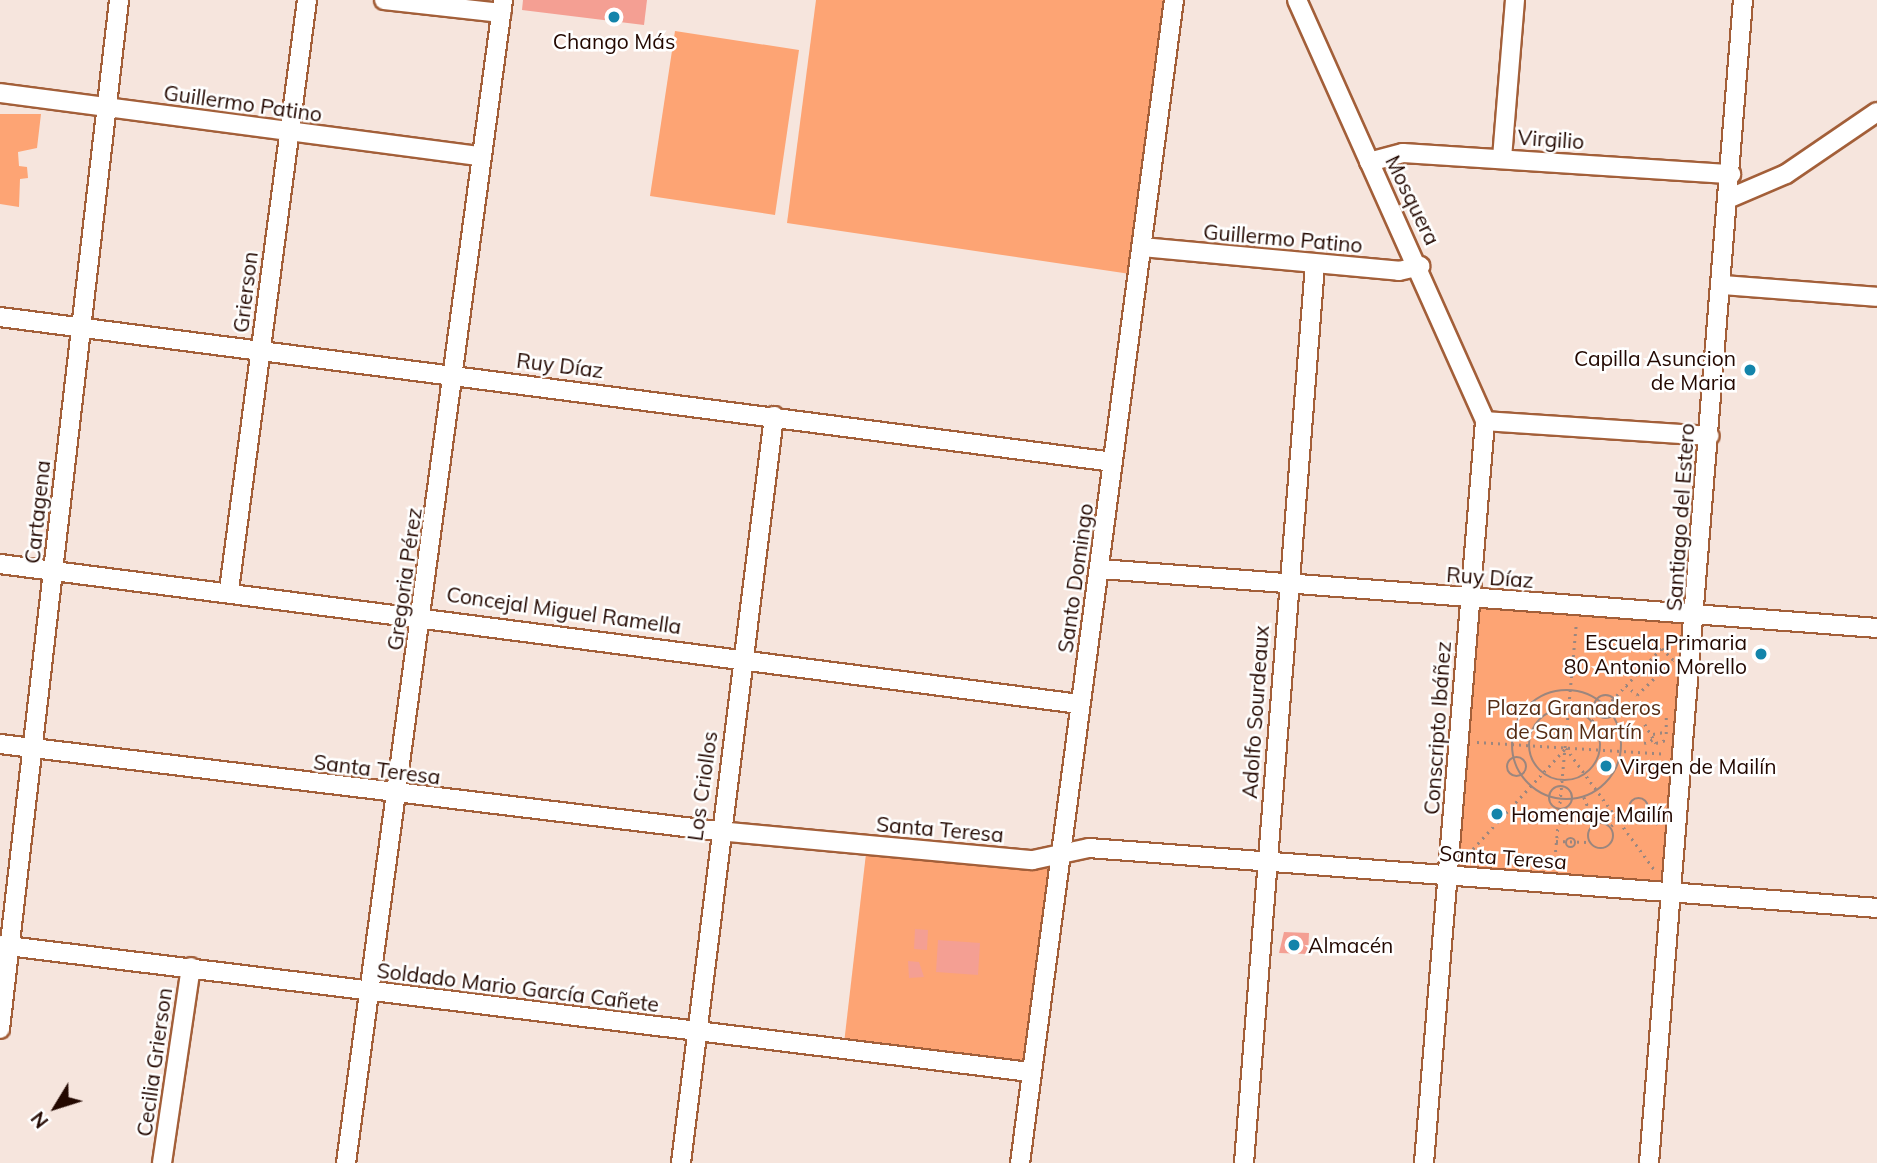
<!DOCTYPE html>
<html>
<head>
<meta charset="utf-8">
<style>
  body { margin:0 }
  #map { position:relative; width:1877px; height:1163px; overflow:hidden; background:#f6e5dd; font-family:Mulish,sans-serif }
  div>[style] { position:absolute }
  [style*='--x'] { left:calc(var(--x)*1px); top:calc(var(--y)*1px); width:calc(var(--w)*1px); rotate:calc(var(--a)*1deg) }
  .green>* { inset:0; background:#fda474 }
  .building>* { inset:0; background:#f49f93 }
  .path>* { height:2.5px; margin-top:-1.25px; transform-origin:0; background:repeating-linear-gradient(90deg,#9b867e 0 2px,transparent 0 7px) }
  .path>.ring { margin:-1.25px; padding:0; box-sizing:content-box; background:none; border:2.5px solid #9b867e; border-radius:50% }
  .roads { filter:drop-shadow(2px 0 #a35f39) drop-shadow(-2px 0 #a35f39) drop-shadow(0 2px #a35f39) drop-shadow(0 -2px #a35f39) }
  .minor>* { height:18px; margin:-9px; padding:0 9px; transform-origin:9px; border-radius:9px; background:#fff }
  .dots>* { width:19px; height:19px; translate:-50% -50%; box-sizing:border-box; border:4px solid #fff; border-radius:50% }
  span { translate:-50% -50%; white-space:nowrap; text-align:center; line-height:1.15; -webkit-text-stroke:5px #fff; paint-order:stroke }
  .poi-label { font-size:21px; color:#230800 }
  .right { translate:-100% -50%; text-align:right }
  .left { translate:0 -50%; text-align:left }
  .street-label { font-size:21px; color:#230800 }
  .park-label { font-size:21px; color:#552c14 }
  .north { position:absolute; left:21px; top:1072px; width:70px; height:70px; -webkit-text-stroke:5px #fff; paint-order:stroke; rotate:232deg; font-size:19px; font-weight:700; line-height:28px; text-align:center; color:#230800 }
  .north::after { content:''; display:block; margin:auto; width:24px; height:32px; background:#230800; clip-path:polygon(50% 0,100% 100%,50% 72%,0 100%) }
</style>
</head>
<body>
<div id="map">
  <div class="green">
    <div style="clip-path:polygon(816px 0,1167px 0,1137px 275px,787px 223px)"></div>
    <div style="clip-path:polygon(675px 31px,799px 50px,775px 215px,650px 196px)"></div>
    <div style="clip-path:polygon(0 114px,41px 114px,37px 148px,18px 152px,19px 166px,27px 167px,28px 178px,20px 179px,19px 207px,0 204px)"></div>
    <div style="clip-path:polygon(1470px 599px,1696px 615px,1671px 893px,1450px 876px)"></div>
    <div style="clip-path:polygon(867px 845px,1057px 857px,1030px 1072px,843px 1052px)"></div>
  </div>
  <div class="building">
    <div style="clip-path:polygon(523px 0,647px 0,644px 25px,522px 10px)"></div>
    <div style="clip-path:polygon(915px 929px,928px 930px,927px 950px,914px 949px)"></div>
    <div style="clip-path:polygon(1284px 932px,1309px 933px,1308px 954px,1279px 953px)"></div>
    <div style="clip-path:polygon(938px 940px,980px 943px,978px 975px,936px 972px)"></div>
    <div style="clip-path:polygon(908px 961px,919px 962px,924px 977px,909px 978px)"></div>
  </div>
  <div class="path">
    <div style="--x:1626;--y:685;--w:15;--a:42"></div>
    <div style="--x:1637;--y:695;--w:50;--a:-44.2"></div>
    <div style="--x:1673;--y:660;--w:16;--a:-135"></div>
    <div class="ring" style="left:1512px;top:690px;width:107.5px;height:107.5px"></div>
    <div class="ring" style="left:1594px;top:695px;width:21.5px;height:21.5px"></div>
    <div class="ring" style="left:1529px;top:709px;width:69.5px;height:69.5px"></div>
    <div style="--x:1592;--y:721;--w:119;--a:-46.4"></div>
    <div style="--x:1645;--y:724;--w:22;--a:60"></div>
    <div style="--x:1656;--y:743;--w:10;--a:-17"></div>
    <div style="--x:1653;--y:734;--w:11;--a:-10"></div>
    <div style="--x:1666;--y:734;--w:18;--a:-90"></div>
    <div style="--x:1477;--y:742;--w:189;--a:3.6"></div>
    <div style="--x:1644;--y:743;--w:9;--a:-21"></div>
    <div style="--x:1566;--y:748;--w:153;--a:54"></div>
    <div class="ring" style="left:1507px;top:757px;width:17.5px;height:17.5px"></div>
    <div class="ring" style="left:1549px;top:786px;width:21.5px;height:21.5px"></div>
    <div style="--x:1584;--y:797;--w:29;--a:68"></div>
    <div class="ring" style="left:1629px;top:798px;width:17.5px;height:17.5px"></div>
    <div style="--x:1643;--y:818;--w:19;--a:21"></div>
    <div class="ring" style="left:1588px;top:823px;width:23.5px;height:23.5px"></div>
    <div style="--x:1611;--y:826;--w:23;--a:-40"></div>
    <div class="ring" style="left:1566px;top:838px;width:7.5px;height:7.5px"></div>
    <div style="--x:1556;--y:841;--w:32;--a:2"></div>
    <div style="--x:1468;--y:854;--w:143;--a:-47.3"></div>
    <div style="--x:1554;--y:866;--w:245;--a:-84.8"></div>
  </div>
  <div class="roads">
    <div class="minor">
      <div style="--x:384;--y:0;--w:118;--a:6.3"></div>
      <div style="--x:1297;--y:0;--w:461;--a:65.9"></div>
      <div style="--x:1485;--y:421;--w:745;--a:94.7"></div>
      <div style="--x:0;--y:93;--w:483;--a:7.5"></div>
      <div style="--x:1502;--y:158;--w:159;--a:-85.3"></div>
      <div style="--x:1369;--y:162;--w:35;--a:-15"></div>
      <div style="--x:1403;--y:153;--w:329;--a:3.7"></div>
      <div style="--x:1730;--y:198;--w:61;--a:-23.2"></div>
      <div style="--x:1786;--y:174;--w:110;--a:-34.3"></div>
      <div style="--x:1142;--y:247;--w:258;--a:5.3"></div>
      <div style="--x:1399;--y:271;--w:22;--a:-13"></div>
      <div style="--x:1722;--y:285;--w:155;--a:4.4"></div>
      <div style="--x:0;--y:317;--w:1122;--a:7.42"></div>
      <div style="--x:1485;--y:421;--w:225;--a:3.8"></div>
      <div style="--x:0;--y:564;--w:1089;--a:7.39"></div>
      <div style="--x:1100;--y:569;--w:779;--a:4.34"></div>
      <div style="--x:229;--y:590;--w:595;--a:-82.47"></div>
      <div style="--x:0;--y:744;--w:723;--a:6.91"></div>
      <div style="--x:718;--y:831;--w:316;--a:5.3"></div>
      <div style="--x:1033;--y:860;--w:57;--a:-12.1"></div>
      <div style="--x:1089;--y:848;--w:790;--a:4.35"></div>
      <div style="--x:0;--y:945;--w:1038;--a:7.03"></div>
      <div style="--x:0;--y:1029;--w:1036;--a:-83.4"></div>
      <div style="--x:162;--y:1163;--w:198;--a:-81.6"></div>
      <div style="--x:346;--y:1163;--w:1174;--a:-82.31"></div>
      <div style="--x:681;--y:1163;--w:753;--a:-82.9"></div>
      <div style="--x:1020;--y:1163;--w:1173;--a:-82.46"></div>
      <div style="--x:1244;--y:1163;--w:901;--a:-85.48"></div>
      <div style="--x:1649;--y:1163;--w:1167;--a:-85.38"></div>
    </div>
  </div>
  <div class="dots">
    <div style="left:614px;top:17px;background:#1384aa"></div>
    <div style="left:1750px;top:370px;background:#1384aa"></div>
    <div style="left:1761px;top:654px;background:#1384aa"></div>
    <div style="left:1606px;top:766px;background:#1384aa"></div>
    <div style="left:1497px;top:814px;background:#1384aa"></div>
    <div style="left:1294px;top:945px;background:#1384aa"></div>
  </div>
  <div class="poi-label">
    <span style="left:614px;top:41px">Chango Más</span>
    <span class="right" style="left:1736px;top:370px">Capilla Asuncion<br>de Maria</span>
    <span class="right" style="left:1747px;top:654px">Escuela Primaria<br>80 Antonio Morello</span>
    <span class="left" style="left:1620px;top:766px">Virgen de Mailín</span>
    <span class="left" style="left:1511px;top:814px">Homenaje Mailín</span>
    <span class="left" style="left:1308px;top:945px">Almacén</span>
  </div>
  <div class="street-label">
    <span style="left:243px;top:103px;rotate:8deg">Guillermo Patino</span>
    <span style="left:1551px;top:139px;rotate:4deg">Virgilio</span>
    <span style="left:1413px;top:200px;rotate:64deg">Mosquera</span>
    <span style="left:1283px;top:238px;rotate:5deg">Guillermo Patino</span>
    <span style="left:245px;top:292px;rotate:-83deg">Grierson</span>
    <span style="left:560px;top:365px;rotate:7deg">Ruy Díaz</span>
    <span style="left:37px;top:512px;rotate:-84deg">Cartagena</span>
    <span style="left:1680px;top:517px;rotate:-86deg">Santiago del Estero</span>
    <span style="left:1490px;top:577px;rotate:4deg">Ruy Díaz</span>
    <span style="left:1075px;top:578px;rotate:-82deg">Santo Domingo</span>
    <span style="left:404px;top:579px;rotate:-82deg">Gregoria Pérez</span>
    <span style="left:564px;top:610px;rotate:8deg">Concejal Miguel Ramella</span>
    <span style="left:1255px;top:712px;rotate:-86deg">Adolfo Sourdeaux</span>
    <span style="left:1437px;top:728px;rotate:-86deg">Conscripto Ibáñez</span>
    <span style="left:377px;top:769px;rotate:7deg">Santa Teresa</span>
    <span style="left:702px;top:786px;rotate:-82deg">Los Criollos</span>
    <span style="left:940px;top:829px;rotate:5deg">Santa Teresa</span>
    <span style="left:1503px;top:857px;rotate:4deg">Santa Teresa</span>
    <span style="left:518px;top:987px;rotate:7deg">Soldado Mario García Cañete</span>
    <span style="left:154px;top:1062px;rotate:-82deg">Cecilia Grierson</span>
  </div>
  <div class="park-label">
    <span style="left:1574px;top:719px">Plaza Granaderos<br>de San Martín</span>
  </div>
  <div class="north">N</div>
</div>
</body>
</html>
